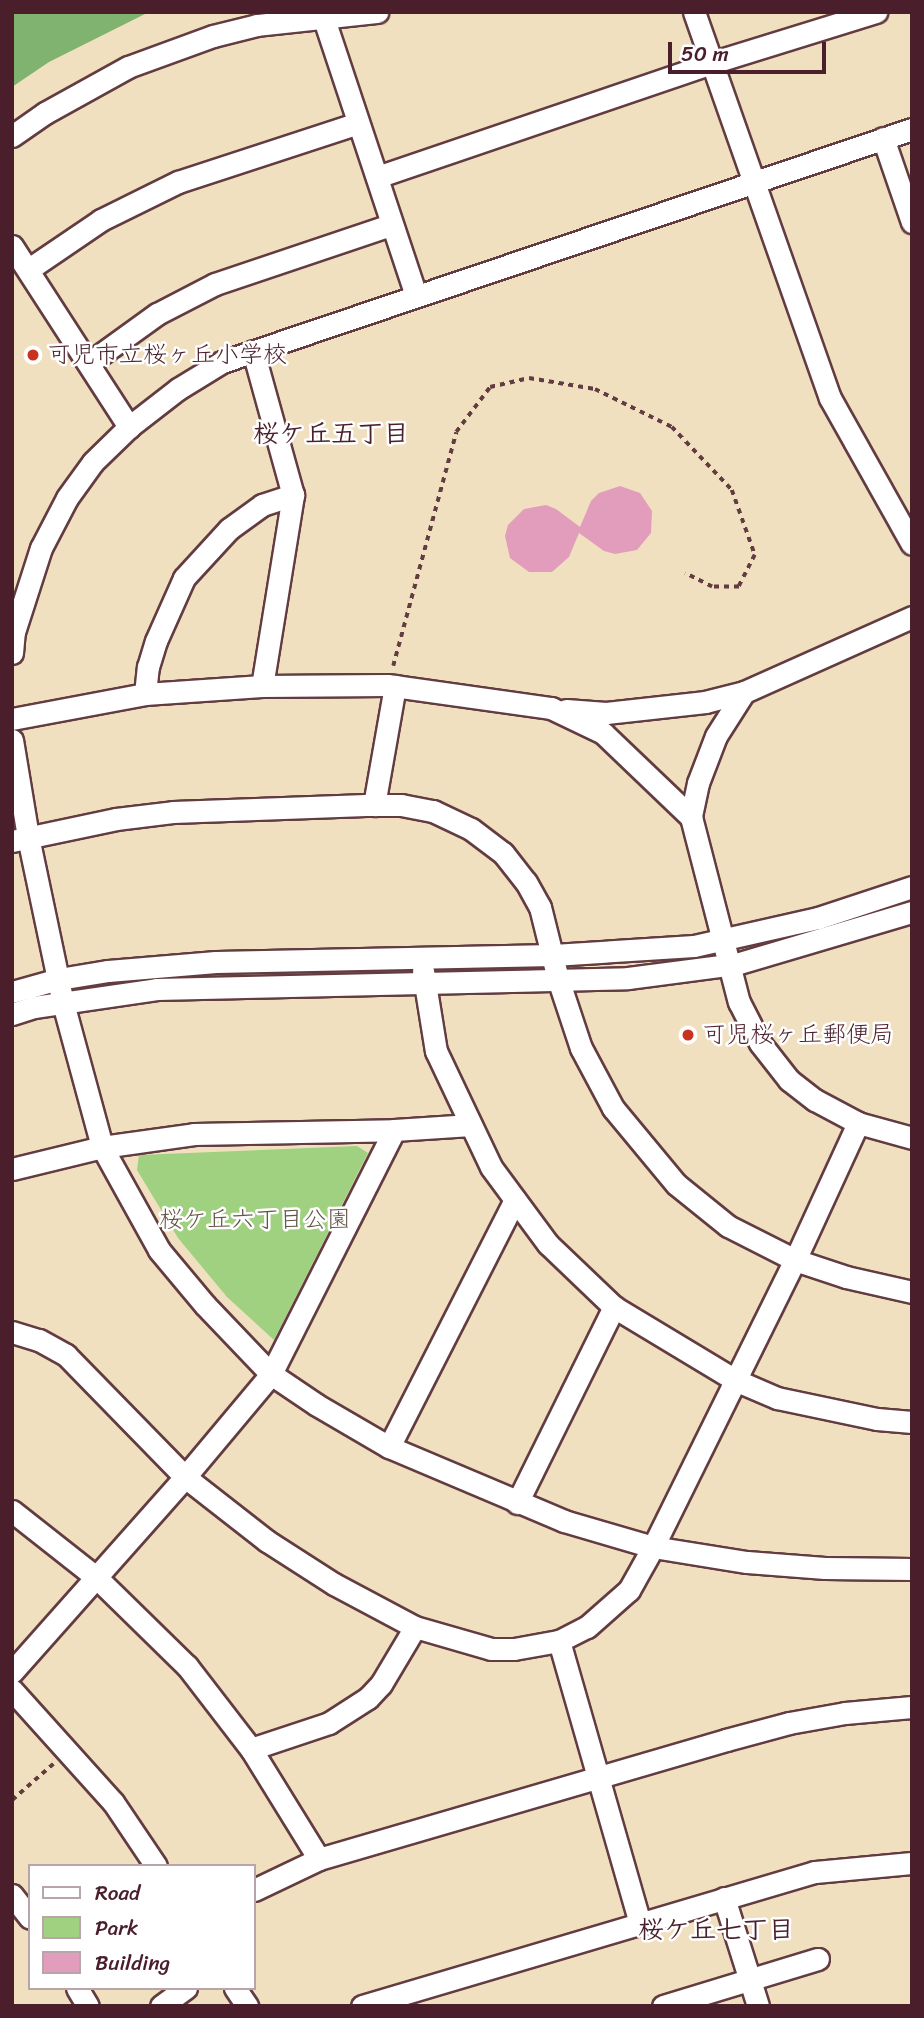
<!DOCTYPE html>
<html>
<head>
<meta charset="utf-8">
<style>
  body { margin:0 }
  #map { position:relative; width:924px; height:2018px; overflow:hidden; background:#f0e0c0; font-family:Sriracha,"Klee One",sans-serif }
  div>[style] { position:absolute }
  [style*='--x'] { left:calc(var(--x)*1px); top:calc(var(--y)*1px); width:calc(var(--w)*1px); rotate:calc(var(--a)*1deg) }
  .green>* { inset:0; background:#9fd181 }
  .forest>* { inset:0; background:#7fb36f }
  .building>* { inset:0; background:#e19dbb }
  .path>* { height:3.5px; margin-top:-1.75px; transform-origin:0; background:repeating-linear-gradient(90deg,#633c41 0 5px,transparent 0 10px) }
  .roads { filter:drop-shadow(2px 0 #633c41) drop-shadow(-2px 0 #633c41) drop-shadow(0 2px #633c41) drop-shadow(0 -2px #633c41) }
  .minor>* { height:21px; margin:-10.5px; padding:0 10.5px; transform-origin:10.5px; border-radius:10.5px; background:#fff }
  .dots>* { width:19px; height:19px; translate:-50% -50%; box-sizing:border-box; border:4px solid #fff; border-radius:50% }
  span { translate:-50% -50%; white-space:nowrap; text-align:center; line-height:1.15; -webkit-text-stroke:5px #fff; paint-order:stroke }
  .poi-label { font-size:24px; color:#4a1f2b }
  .left { translate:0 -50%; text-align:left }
  .park-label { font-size:24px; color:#645445 }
  .neighbourhood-label { font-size:26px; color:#4a1f2b; font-weight:700 }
  .frame { position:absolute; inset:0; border:14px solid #4a1f2b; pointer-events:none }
  .legend { position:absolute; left:28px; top:1864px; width:228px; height:126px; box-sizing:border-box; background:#fff; border:2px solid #b7a5aa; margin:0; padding:9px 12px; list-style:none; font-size:21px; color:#4a1f2b }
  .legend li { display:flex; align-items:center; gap:14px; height:35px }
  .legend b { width:35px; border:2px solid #b7a5aa }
  .scale { position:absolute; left:668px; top:42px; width:158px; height:32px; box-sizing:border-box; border:4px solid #4a1f2b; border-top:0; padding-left:9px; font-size:21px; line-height:24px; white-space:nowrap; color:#4a1f2b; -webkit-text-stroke:5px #fff; paint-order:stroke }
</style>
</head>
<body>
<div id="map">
  <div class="green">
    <div style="clip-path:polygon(357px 1146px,368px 1153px,274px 1340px,227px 1297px,178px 1238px,137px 1170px,139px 1155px)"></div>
  </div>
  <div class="forest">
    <div style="clip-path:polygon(12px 12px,149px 12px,49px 62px,12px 87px)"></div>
  </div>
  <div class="building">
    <div style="clip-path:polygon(620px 486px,640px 493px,652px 511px,651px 533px,637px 550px,615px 554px,604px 551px,579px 533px,569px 557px,552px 572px,529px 572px,510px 558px,505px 536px,508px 525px,524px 509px,546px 505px,556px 509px,580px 527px,591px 501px,599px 493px)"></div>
  </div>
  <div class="path">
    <div style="--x:393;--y:666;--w:242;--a:-74.9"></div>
    <div style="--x:456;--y:432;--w:56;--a:-52.9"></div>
    <div style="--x:490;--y:387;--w:40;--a:-13"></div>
    <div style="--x:529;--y:378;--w:67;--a:9.5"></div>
    <div style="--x:595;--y:389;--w:86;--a:26.3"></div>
    <div style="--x:672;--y:427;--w:87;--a:46.4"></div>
    <div style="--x:732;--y:490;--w:69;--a:70.5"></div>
    <div style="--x:755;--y:555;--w:36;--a:117"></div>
    <div style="--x:739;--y:587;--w:27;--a:180"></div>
    <div style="--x:712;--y:587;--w:30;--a:-153"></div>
    <div style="--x:12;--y:1800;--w:55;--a:-41.3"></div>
  </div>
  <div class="roads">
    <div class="minor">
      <div style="--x:694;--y:12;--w:409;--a:70.6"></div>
      <div style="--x:830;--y:398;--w:167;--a:60.7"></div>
      <div style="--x:323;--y:16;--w:295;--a:71.6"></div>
      <div style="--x:12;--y:136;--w:40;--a:-34.9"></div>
      <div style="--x:45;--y:113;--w:95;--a:-29"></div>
      <div style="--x:128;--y:67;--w:90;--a:-20"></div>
      <div style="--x:213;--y:36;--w:45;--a:-14"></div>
      <div style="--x:257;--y:25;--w:121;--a:-6.2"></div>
      <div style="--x:883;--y:138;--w:89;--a:71"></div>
      <div style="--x:377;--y:177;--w:353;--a:-18.8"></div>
      <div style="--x:711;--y:63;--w:173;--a:-17.2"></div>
      <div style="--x:12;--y:246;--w:216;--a:57.1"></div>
      <div style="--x:29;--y:269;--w:87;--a:-34.2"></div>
      <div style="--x:101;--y:220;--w:86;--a:-26.3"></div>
      <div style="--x:178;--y:182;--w:189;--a:-18.1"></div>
      <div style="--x:253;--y:351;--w:149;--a:74.5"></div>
      <div style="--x:293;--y:495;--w:193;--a:99.2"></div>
      <div style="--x:89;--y:363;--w:84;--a:-35.8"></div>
      <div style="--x:157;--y:314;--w:65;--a:-27.3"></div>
      <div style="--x:215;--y:284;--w:185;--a:-18.6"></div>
      <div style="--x:912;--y:617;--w:184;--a:155.9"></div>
      <div style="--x:744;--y:692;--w:52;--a:122.5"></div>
      <div style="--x:716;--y:736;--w:50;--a:111"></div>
      <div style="--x:698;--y:783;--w:35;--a:102"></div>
      <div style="--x:691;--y:817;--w:191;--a:75.5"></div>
      <div style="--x:739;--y:1002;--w:46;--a:62.9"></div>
      <div style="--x:760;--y:1043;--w:47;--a:51.9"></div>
      <div style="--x:789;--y:1080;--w:33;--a:38"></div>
      <div style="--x:815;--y:1100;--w:49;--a:28.1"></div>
      <div style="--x:858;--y:1123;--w:56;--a:15.5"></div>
      <div style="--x:12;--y:653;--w:21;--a:-85"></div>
      <div style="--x:14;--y:632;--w:88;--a:-72.2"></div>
      <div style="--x:41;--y:548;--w:56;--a:-62.5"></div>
      <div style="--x:67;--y:498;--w:44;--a:-54.2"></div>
      <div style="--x:93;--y:462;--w:50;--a:-44.2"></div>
      <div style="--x:129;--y:427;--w:62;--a:-37.8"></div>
      <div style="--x:178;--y:389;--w:52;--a:-31.5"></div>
      <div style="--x:222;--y:362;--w:728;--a:-18.66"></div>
      <div style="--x:145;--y:694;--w:27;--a:-84"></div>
      <div style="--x:148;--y:667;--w:27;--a:-73"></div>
      <div style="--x:156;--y:641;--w:69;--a:-66"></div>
      <div style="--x:184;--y:578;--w:67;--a:-47.4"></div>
      <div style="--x:229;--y:529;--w:41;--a:-36"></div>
      <div style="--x:262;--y:505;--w:33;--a:-18"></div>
      <div style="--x:566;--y:710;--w:40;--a:4.3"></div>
      <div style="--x:606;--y:713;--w:100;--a:-6.3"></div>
      <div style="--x:705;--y:702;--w:40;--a:-14.4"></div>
      <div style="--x:12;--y:719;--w:135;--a:-10.6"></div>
      <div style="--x:145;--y:694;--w:117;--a:-3.9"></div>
      <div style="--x:262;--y:686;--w:125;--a:-0.5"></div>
      <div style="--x:387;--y:685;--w:166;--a:8"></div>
      <div style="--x:551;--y:708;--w:58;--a:25.7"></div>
      <div style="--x:603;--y:733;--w:122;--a:43.7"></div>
      <div style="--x:12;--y:740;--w:98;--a:80.6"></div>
      <div style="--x:28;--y:837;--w:170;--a:78.1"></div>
      <div style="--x:63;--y:1003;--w:149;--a:74.8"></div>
      <div style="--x:102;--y:1147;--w:118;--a:61"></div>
      <div style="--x:159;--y:1250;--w:72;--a:50.1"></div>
      <div style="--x:205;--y:1305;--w:95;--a:46.3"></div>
      <div style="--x:271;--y:1374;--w:55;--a:34"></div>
      <div style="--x:317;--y:1405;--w:83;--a:30.3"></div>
      <div style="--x:389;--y:1447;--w:190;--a:22.9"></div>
      <div style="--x:564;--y:1521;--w:93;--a:16.3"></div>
      <div style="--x:653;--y:1547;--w:95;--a:9.1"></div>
      <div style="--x:747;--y:1562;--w:78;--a:4.4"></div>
      <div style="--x:825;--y:1568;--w:87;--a:0.7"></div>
      <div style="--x:374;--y:805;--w:121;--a:-80"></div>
      <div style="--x:12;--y:841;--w:106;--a:-11.9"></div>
      <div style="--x:116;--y:819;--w:57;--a:-7"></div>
      <div style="--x:173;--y:812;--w:193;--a:-2.1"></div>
      <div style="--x:366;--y:805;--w:35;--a:0"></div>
      <div style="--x:401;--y:805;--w:33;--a:11"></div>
      <div style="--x:433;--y:811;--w:42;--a:25.3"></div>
      <div style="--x:471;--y:829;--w:40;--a:37"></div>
      <div style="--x:503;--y:853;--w:37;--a:52"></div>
      <div style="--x:526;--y:882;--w:29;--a:61"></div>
      <div style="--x:540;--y:907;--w:74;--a:76"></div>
      <div style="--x:558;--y:979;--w:73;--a:71.6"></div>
      <div style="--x:581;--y:1048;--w:68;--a:61.9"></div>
      <div style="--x:613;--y:1108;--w:99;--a:50.3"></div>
      <div style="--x:676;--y:1184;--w:67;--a:38.9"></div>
      <div style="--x:728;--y:1226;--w:75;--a:26.9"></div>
      <div style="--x:795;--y:1260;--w:54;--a:18.4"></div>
      <div style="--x:846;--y:1277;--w:68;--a:12.8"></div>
      <div style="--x:423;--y:971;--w:81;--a:80.8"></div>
      <div style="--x:436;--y:1051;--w:128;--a:64.6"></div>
      <div style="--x:491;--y:1167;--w:96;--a:53.5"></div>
      <div style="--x:548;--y:1244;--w:91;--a:43.7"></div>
      <div style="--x:614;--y:1307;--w:141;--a:31.1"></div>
      <div style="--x:735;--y:1380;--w:46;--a:23.2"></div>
      <div style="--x:777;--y:1398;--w:102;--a:11.9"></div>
      <div style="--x:877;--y:1419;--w:35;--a:5"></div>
      <div style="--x:12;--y:992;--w:49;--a:-15.5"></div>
      <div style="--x:59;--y:979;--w:50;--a:-9.3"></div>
      <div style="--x:108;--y:971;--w:108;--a:-4.8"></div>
      <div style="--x:216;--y:962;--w:337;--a:-1.2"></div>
      <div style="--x:553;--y:955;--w:141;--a:-3.7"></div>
      <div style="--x:694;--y:946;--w:127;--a:-12.7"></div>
      <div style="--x:818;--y:918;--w:99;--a:-18.3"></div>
      <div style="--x:12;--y:1014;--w:23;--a:-18"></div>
      <div style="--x:34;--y:1007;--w:124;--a:-8.3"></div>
      <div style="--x:157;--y:989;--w:471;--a:-1.3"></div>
      <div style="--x:628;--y:978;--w:109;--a:-7.4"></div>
      <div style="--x:736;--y:964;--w:184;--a:-16.5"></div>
      <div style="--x:12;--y:1169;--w:93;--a:-13.7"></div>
      <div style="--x:102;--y:1147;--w:93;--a:-8"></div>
      <div style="--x:194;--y:1134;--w:200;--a:-1.1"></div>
      <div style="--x:394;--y:1130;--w:77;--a:-3.7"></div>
      <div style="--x:12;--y:1332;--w:28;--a:17"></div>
      <div style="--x:39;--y:1340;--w:31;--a:29"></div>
      <div style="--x:66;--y:1355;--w:170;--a:45.7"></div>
      <div style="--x:185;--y:1477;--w:104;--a:38"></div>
      <div style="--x:267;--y:1541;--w:80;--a:32.7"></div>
      <div style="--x:334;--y:1584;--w:92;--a:28"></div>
      <div style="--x:415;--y:1627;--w:79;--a:16.1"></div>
      <div style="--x:491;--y:1649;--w:23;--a:0"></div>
      <div style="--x:514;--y:1649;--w:46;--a:-10.1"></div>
      <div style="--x:559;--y:1641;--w:31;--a:-27"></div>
      <div style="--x:587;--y:1627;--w:56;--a:-41.4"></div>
      <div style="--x:629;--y:1590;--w:49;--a:-60.8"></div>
      <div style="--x:653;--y:1547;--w:320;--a:-63.7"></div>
      <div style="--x:795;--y:1260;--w:151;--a:-65.3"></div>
      <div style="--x:389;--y:1447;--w:277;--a:-63"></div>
      <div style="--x:517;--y:1503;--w:219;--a:-63.7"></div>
      <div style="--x:12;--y:1511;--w:107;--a:38.2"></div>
      <div style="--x:96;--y:1577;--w:127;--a:44.4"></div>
      <div style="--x:187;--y:1666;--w:105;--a:52.4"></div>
      <div style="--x:251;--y:1749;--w:129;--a:58.3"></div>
      <div style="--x:559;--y:1641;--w:294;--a:74"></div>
      <div style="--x:12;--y:1672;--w:261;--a:-48.4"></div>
      <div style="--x:185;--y:1477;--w:134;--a:-50.1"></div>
      <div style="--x:271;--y:1374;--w:273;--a:-63.2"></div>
      <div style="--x:12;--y:1690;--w:151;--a:48"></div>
      <div style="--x:113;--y:1802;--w:77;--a:56.1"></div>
      <div style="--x:251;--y:1749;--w:82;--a:-18.4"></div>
      <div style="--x:329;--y:1723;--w:46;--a:-32.7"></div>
      <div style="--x:368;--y:1698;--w:19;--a:-47"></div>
      <div style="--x:381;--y:1684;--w:66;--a:-59.2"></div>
      <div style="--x:254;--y:1890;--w:72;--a:-25.5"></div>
      <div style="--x:319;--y:1859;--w:424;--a:-16.3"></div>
      <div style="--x:726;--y:1740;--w:65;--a:-15.1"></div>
      <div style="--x:789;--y:1723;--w:57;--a:-10.1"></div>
      <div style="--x:845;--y:1713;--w:67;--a:-5.1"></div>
      <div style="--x:12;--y:1895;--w:29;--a:52"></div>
      <div style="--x:724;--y:1898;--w:113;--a:72.5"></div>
      <div style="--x:77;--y:1988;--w:21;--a:59"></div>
      <div style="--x:235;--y:1988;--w:22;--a:56"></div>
      <div style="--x:161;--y:2006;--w:31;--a:-36"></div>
      <div style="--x:362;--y:2006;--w:472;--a:-16.5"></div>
      <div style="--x:815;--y:1872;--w:97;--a:-5.3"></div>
      <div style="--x:663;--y:2006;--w:162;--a:-16.9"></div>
    </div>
  </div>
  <div class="dots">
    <div style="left:33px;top:355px;background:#c8321e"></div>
    <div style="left:688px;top:1035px;background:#c8321e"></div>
  </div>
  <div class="poi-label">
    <span class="left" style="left:47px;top:355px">可児市立桜ヶ丘小学校</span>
    <span class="left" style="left:702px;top:1035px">可児桜ヶ丘郵便局</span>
  </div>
  <div class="park-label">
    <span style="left:255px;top:1220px">桜ケ丘六丁目公園</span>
  </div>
  <div class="neighbourhood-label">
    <span style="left:331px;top:434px">桜ケ丘五丁目</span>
    <span style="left:716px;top:1930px">桜ケ丘七丁目</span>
  </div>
  <div class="frame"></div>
  <ul class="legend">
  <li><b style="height:9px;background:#fff"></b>Road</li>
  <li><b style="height:19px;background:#9fd181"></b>Park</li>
  <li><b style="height:19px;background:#e19dbb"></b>Building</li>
  </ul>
  <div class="scale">50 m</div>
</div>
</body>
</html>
